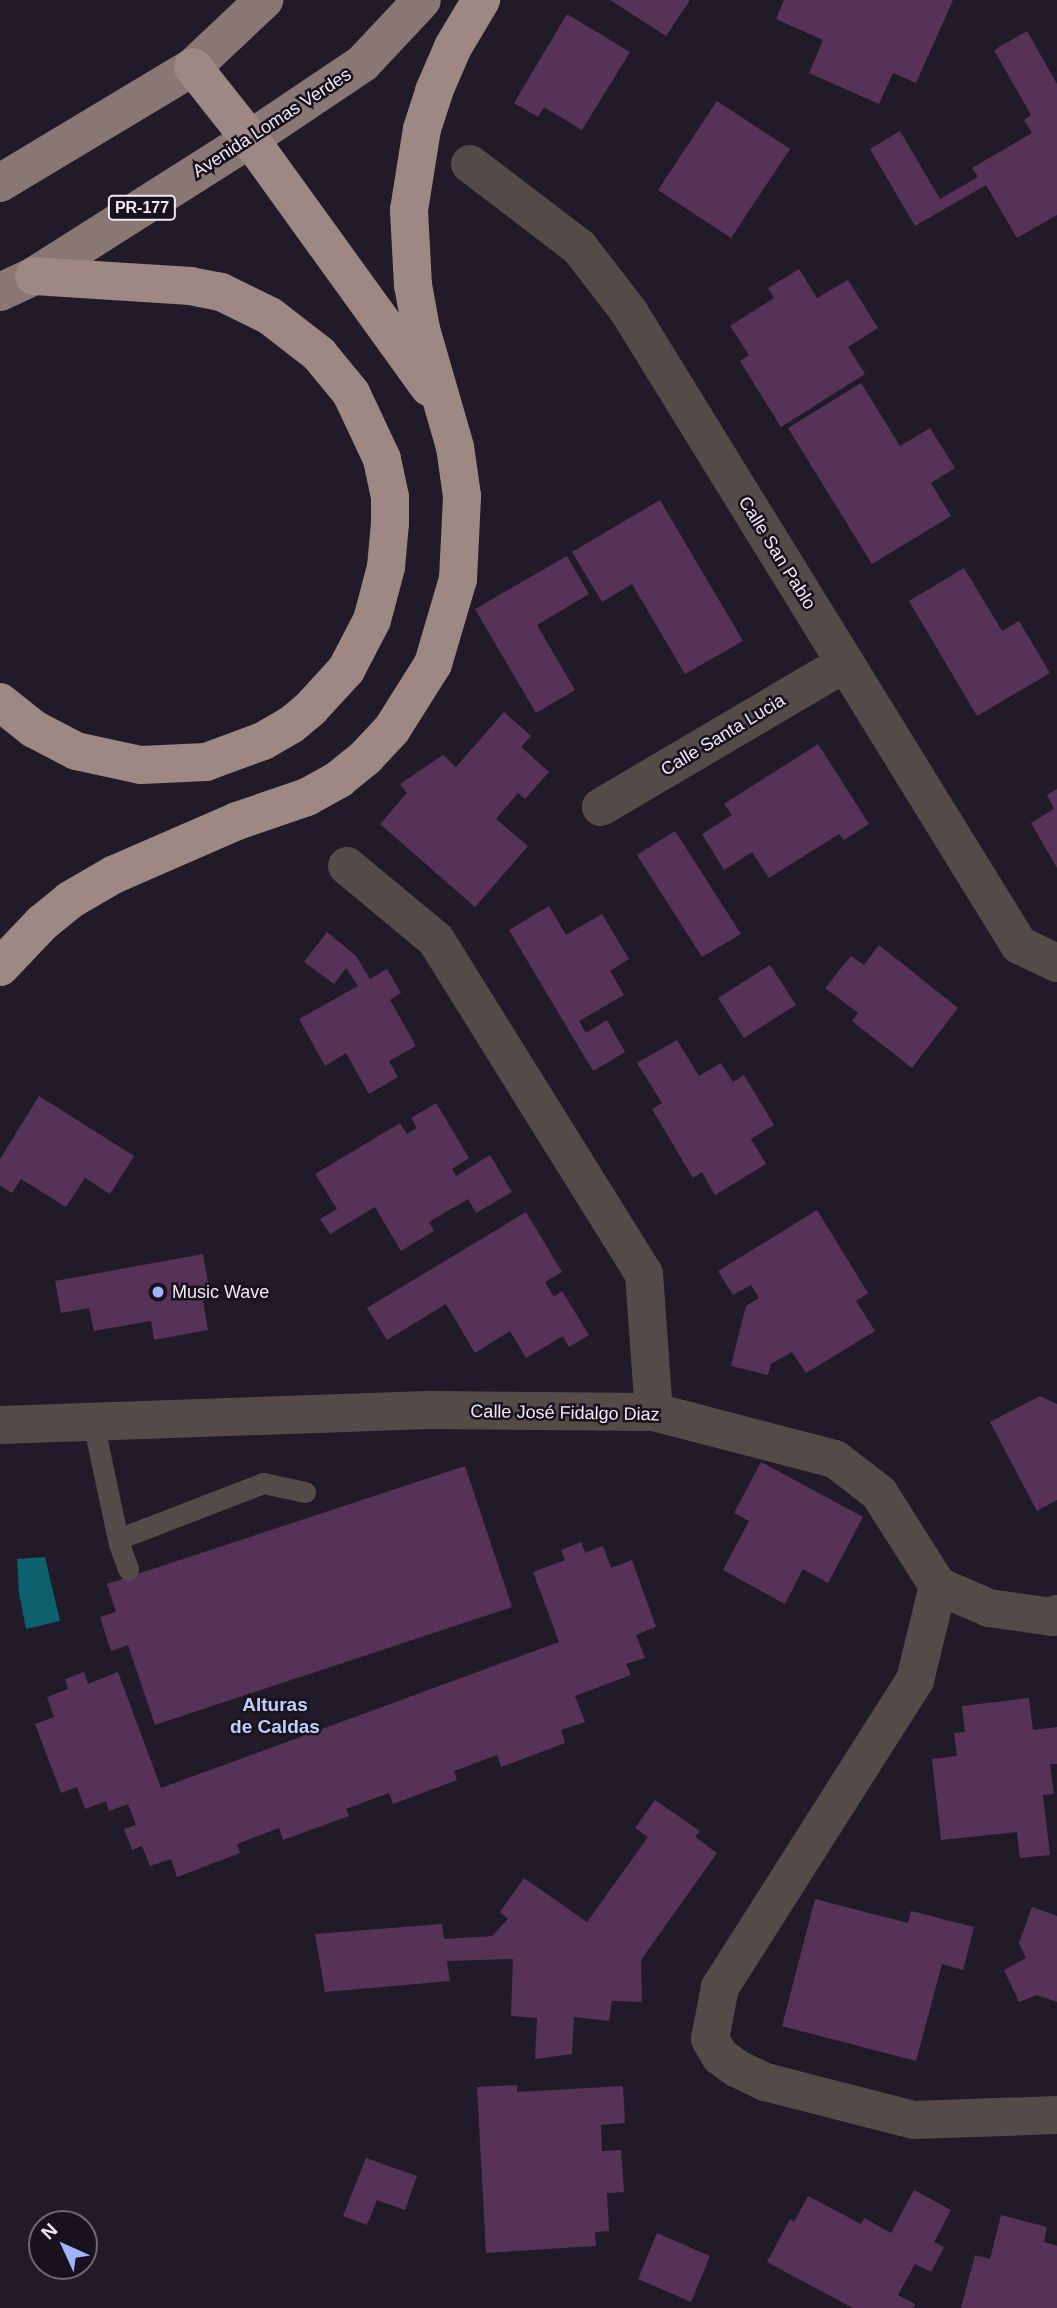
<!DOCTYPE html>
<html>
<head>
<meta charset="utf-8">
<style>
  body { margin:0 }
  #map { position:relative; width:1057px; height:2308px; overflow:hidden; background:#211b29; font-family:Helvetica,sans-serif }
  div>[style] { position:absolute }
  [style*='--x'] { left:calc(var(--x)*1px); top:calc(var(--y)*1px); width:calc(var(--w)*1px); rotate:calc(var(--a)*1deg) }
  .water>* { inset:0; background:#0d616f }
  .building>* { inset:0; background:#563257 }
  .lane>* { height:21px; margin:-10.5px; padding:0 10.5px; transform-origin:10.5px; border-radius:10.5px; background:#544b49 }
  .street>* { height:38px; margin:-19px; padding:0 19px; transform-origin:19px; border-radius:19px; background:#544b49 }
  .primary>* { height:38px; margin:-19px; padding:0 19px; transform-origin:19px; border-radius:19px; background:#897773 }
  .highway>* { height:38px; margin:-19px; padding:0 19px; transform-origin:19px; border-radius:19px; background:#9e8884 }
  .dots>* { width:19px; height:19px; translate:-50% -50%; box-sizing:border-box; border:4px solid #18121f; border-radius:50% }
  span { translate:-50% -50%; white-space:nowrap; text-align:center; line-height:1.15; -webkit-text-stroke:5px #18121f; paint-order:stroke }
  .shield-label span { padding:2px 5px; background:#18121f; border:2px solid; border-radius:5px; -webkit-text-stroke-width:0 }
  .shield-label { font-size:16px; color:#eeeaf4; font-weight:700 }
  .street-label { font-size:18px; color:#eeeaf4 }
  .poi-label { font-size:18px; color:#eeeaf4 }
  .left { translate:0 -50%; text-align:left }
  .neighbourhood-label { font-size:19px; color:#c3cef8; font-weight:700 }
  .north { position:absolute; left:28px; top:2210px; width:70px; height:70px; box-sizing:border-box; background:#18121f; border:2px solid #6e6874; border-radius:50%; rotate:315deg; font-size:19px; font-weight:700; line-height:28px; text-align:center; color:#eeeaf4 }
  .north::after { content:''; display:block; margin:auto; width:24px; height:32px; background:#a1b3fd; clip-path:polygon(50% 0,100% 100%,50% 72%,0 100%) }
</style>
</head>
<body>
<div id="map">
  <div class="water">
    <div style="clip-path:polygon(45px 1557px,60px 1621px,26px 1629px,19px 1593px,17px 1559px)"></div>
  </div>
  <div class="building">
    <div style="clip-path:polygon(610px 0,690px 0,666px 36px)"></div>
    <div style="clip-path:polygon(784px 0,953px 0,916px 83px,893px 73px,879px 104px,809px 73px,823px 40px,776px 19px)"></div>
    <div style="clip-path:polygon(567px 14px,630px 52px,582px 130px,544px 107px,538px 117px,514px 103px)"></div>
    <div style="clip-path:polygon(1027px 31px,1057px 84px,1057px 215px,1017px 238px,986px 185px,915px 226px,870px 149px,900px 131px,940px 199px,978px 177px,972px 168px,1032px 133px,1024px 120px,1031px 115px,994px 50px)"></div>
    <div style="clip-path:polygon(717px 101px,790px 149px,731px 238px,658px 190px)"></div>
    <div style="clip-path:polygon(799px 269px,817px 298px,848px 280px,878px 328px,848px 347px,865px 374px,781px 427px,740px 361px,749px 355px,730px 326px,774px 298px,768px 288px)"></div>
    <div style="clip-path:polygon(861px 383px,900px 446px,930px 428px,955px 468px,931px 483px,951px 516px,872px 564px,788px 428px)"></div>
    <div style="clip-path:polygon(660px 500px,743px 641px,685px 674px,632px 584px,602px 602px,572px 552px)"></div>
    <div style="clip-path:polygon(567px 556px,589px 594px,537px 625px,575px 690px,536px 713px,475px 609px)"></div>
    <div style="clip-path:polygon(964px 568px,1002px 631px,1019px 621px,1050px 673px,977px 716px,909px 601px)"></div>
    <div style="clip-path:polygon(504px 712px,531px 736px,521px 747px,549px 772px,525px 799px,518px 793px,496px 819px,528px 846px,475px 907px,380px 824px,407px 793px,400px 784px,443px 755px,456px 767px)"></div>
    <div style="clip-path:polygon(818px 744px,869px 824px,844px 840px,839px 834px,769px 878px,752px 852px,724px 870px,702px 834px,732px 815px,724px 804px)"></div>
    <div style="clip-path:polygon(1057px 789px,1057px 868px,1031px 823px,1054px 809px,1047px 795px)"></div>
    <div style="clip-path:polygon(675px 831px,741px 934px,702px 957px,637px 855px)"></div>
    <div style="clip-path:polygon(549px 906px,566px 935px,602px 914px,629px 959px,610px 971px,624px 995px,579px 1021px,586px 1033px,607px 1020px,625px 1052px,593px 1071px,509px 930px)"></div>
    <div style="clip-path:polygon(327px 932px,356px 956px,370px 979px,387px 969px,401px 993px,390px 1000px,416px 1046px,389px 1061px,398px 1077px,369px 1094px,346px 1053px,325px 1066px,299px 1019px,358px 986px,346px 968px,334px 984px,304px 962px)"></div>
    <div style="clip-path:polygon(879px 945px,958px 1008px,912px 1068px,852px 1021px,858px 1013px,825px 988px,851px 956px,864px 965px)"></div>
    <div style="clip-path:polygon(770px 965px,796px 1005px,744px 1038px,718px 998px)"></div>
    <div style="clip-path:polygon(677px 1040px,699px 1076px,721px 1063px,733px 1082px,744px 1075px,774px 1125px,751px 1139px,766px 1164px,715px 1195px,702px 1172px,693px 1178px,652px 1109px,662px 1103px,637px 1063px)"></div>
    <div style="clip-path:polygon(39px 1096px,134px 1156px,110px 1194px,85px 1178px,66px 1207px,21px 1179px,12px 1193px,0 1186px,0 1159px)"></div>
    <div style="clip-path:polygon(436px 1103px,469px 1158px,452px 1169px,456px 1176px,490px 1155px,512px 1192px,476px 1213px,468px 1199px,429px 1222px,434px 1231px,401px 1251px,375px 1207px,330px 1234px,320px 1219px,337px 1209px,315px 1174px,400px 1123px,407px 1134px,417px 1128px,411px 1118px)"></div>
    <div style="clip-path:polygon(817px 1210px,868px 1293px,856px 1301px,875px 1331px,806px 1373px,792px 1352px,771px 1364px,768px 1375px,731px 1366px,746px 1306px,759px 1298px,751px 1285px,733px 1295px,718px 1271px)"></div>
    <div style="clip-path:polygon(526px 1212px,562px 1272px,545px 1282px,554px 1297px,562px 1291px,589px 1335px,569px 1347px,563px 1336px,526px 1358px,510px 1331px,475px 1353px,446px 1304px,387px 1340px,367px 1308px)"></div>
    <div style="clip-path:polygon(203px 1254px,211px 1299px,203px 1301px,208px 1330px,154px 1340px,151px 1321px,94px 1331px,89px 1308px,61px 1313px,55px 1281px)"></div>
    <div style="clip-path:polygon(1040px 1396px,1057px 1404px,1057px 1500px,1037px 1511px,990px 1422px)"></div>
    <div style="clip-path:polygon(761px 1462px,863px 1517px,828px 1583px,803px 1569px,785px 1604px,723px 1570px,749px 1521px,734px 1513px)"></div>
    <div style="clip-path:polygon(465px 1466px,512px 1607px,155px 1725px,128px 1645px,111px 1651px,100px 1617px,116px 1612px,107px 1584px)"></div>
    <div style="clip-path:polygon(581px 1542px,585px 1553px,603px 1546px,611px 1568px,632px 1560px,656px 1627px,636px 1635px,645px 1658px,626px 1664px,631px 1675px,575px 1696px,585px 1722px,561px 1730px,565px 1743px,501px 1767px,497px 1755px,454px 1771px,457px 1780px,393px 1804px,389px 1793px,346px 1809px,349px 1816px,283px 1840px,279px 1828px,237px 1844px,240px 1853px,177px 1877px,171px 1859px,150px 1866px,142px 1846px,132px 1850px,124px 1829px,136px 1825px,128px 1804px,109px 1811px,106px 1801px,85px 1809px,77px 1787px,61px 1793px,35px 1724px,54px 1717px,47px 1697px,68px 1689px,65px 1679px,84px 1672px,88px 1684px,118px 1672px,161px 1788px,559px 1642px,533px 1572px,565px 1560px,561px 1550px)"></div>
    <div style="clip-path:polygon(1029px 1698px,1033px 1730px,1057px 1727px,1057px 1764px,1050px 1764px,1054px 1794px,1043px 1795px,1050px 1855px,1020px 1858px,1017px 1832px,941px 1840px,932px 1759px,957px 1756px,954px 1733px,965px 1732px,962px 1706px)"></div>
    <div style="clip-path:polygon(655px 1800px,700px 1831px,695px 1837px,717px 1853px,641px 1960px,642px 2002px,612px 2001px,609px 2021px,574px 2017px,572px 2054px,535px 2059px,537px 2018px,511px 2016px,513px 1959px,447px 1961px,450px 1981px,325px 1992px,315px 1934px,442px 1924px,444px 1939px,492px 1936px,508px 1919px,500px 1912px,524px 1878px,587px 1922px,648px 1837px,635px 1828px)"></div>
    <div style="clip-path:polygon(815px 1899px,908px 1923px,911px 1911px,974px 1927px,963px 1970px,942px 1964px,916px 2061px,782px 2026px)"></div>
    <div style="clip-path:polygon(1032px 1907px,1057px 1916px,1057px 2002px,1037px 1995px,1019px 2002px,1004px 1970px,1026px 1958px,1019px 1943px)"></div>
    <div style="clip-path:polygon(517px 2085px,517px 2092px,623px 2086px,625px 2123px,601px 2125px,602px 2151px,621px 2150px,624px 2192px,607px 2193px,609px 2231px,595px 2232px,596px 2246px,486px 2253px,477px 2087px)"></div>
    <div style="clip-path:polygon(366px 2158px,417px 2176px,405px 2210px,377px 2200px,367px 2225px,343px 2216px)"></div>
    <div style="clip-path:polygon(914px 2190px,951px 2210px,934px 2242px,944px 2247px,931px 2272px,915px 2264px,898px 2295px,915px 2304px,913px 2308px,853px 2308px,767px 2262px,790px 2219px,794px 2222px,808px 2196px,861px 2224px,864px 2218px,891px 2233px)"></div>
    <div style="clip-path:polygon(1001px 2215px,1047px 2227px,1044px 2242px,1057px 2246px,1057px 2308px,961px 2308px,975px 2255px,990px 2259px)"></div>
    <div style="clip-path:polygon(657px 2233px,710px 2256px,691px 2302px,638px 2279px)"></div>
  </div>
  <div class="lane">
    <div style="--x:93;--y:1422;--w:125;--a:78"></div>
    <div style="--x:119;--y:1544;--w:27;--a:70"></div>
    <div style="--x:118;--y:1539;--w:155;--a:-21.1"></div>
    <div style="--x:263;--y:1483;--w:43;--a:12.1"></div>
  </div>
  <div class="street">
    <div style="--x:470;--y:164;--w:137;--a:37.3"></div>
    <div style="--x:579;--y:247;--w:82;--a:52.4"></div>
    <div style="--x:629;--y:312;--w:743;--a:58.36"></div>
    <div style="--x:1019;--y:945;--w:42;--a:25.3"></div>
    <div style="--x:601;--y:807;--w:283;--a:-30.5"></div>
    <div style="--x:347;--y:866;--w:116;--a:39.7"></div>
    <div style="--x:436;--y:940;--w:393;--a:58.1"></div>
    <div style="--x:644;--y:1274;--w:138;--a:85.9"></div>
    <div style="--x:0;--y:1425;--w:429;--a:-2"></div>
    <div style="--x:429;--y:1410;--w:225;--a:0.5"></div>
    <div style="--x:654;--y:1412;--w:187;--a:14.6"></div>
    <div style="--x:835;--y:1459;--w:56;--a:37.7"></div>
    <div style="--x:879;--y:1493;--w:110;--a:57.6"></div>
    <div style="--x:938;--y:1586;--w:97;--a:103.7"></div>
    <div style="--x:915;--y:1680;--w:364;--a:122.4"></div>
    <div style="--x:720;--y:1987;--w:53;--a:100.9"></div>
    <div style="--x:710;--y:2039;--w:20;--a:60"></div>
    <div style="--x:720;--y:2056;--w:20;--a:37"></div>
    <div style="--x:736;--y:2068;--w:32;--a:26"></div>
    <div style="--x:765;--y:2082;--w:154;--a:14.3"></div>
    <div style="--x:914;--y:2120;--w:143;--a:-2"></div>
    <div style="--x:938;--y:1586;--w:56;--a:23.3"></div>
    <div style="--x:989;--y:1608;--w:64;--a:8.1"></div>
    <div style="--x:1052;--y:1617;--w:6;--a:-31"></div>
  </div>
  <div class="primary">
    <div style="--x:0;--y:183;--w:225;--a:-31"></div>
    <div style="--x:193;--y:67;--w:98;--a:-43.3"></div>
    <div style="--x:0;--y:292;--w:38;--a:-25"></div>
    <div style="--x:34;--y:276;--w:256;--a:-32.4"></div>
    <div style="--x:250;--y:139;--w:136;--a:-33.9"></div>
    <div style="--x:363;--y:63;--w:86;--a:-46.9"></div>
  </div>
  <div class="highway">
    <div style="--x:193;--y:67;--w:92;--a:51.6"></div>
    <div style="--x:250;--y:139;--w:306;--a:54.2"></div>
    <div style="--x:0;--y:702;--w:43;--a:38.5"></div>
    <div style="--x:34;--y:729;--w:47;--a:27.6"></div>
    <div style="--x:76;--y:751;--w:66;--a:12.2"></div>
    <div style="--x:141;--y:765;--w:65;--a:-2.6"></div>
    <div style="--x:206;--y:762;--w:61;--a:-20.2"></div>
    <div style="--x:263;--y:741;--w:32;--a:-30"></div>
    <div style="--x:291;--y:725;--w:26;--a:-40"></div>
    <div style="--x:311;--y:708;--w:52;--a:-47.4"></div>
    <div style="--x:346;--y:670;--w:56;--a:-62.5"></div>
    <div style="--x:372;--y:620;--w:55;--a:-75.2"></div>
    <div style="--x:386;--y:567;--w:44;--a:-84.8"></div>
    <div style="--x:390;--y:523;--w:26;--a:-90"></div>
    <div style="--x:390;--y:497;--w:39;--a:-102"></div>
    <div style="--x:382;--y:459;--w:73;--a:-115.2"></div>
    <div style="--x:351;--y:393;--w:50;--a:-129.4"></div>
    <div style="--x:319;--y:354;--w:62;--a:-142.2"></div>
    <div style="--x:270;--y:316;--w:55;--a:-153.9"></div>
    <div style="--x:221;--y:292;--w:31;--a:-169"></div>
    <div style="--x:191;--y:286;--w:157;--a:-176.4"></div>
    <div style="--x:0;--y:967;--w:61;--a:-46.3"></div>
    <div style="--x:42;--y:923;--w:36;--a:-39"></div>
    <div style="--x:70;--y:900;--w:50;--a:-30.2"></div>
    <div style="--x:113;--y:875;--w:135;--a:-23.5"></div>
    <div style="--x:237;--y:821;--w:74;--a:-18.9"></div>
    <div style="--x:307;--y:797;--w:37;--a:-29"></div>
    <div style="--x:339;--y:779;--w:35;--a:-39"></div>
    <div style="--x:366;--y:757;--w:38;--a:-47"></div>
    <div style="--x:392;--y:729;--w:77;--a:-57.8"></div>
    <div style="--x:433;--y:664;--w:89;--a:-73.6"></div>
    <div style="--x:458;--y:579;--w:83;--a:-87.2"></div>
    <div style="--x:462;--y:496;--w:49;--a:-98.1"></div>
    <div style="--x:455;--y:447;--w:123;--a:-106.1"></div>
    <div style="--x:421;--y:329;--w:45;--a:-100.3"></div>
    <div style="--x:413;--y:285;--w:75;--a:-93.1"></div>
    <div style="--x:409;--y:210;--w:82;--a:-80.9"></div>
    <div style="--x:422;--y:129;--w:40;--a:-72"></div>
    <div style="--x:434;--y:91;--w:48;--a:-66.6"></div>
    <div style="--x:453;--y:47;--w:55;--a:-59.2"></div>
  </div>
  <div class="dots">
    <div style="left:158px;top:1292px;background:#a1b3fd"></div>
  </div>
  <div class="shield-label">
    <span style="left:142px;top:208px">PR-177</span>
  </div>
  <div class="street-label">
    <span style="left:272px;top:123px;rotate:-33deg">Avenida Lomas Verdes</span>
    <span style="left:777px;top:553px;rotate:58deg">Calle San Pablo</span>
    <span style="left:723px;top:735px;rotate:-31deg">Calle Santa Lucia</span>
    <span style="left:565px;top:1413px;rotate:1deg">Calle José Fidalgo Diaz</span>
  </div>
  <div class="poi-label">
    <span class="left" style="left:172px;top:1292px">Music Wave</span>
  </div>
  <div class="neighbourhood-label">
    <span style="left:275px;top:1716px">Alturas<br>de Caldas</span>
  </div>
  <div class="north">N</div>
</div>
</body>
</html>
